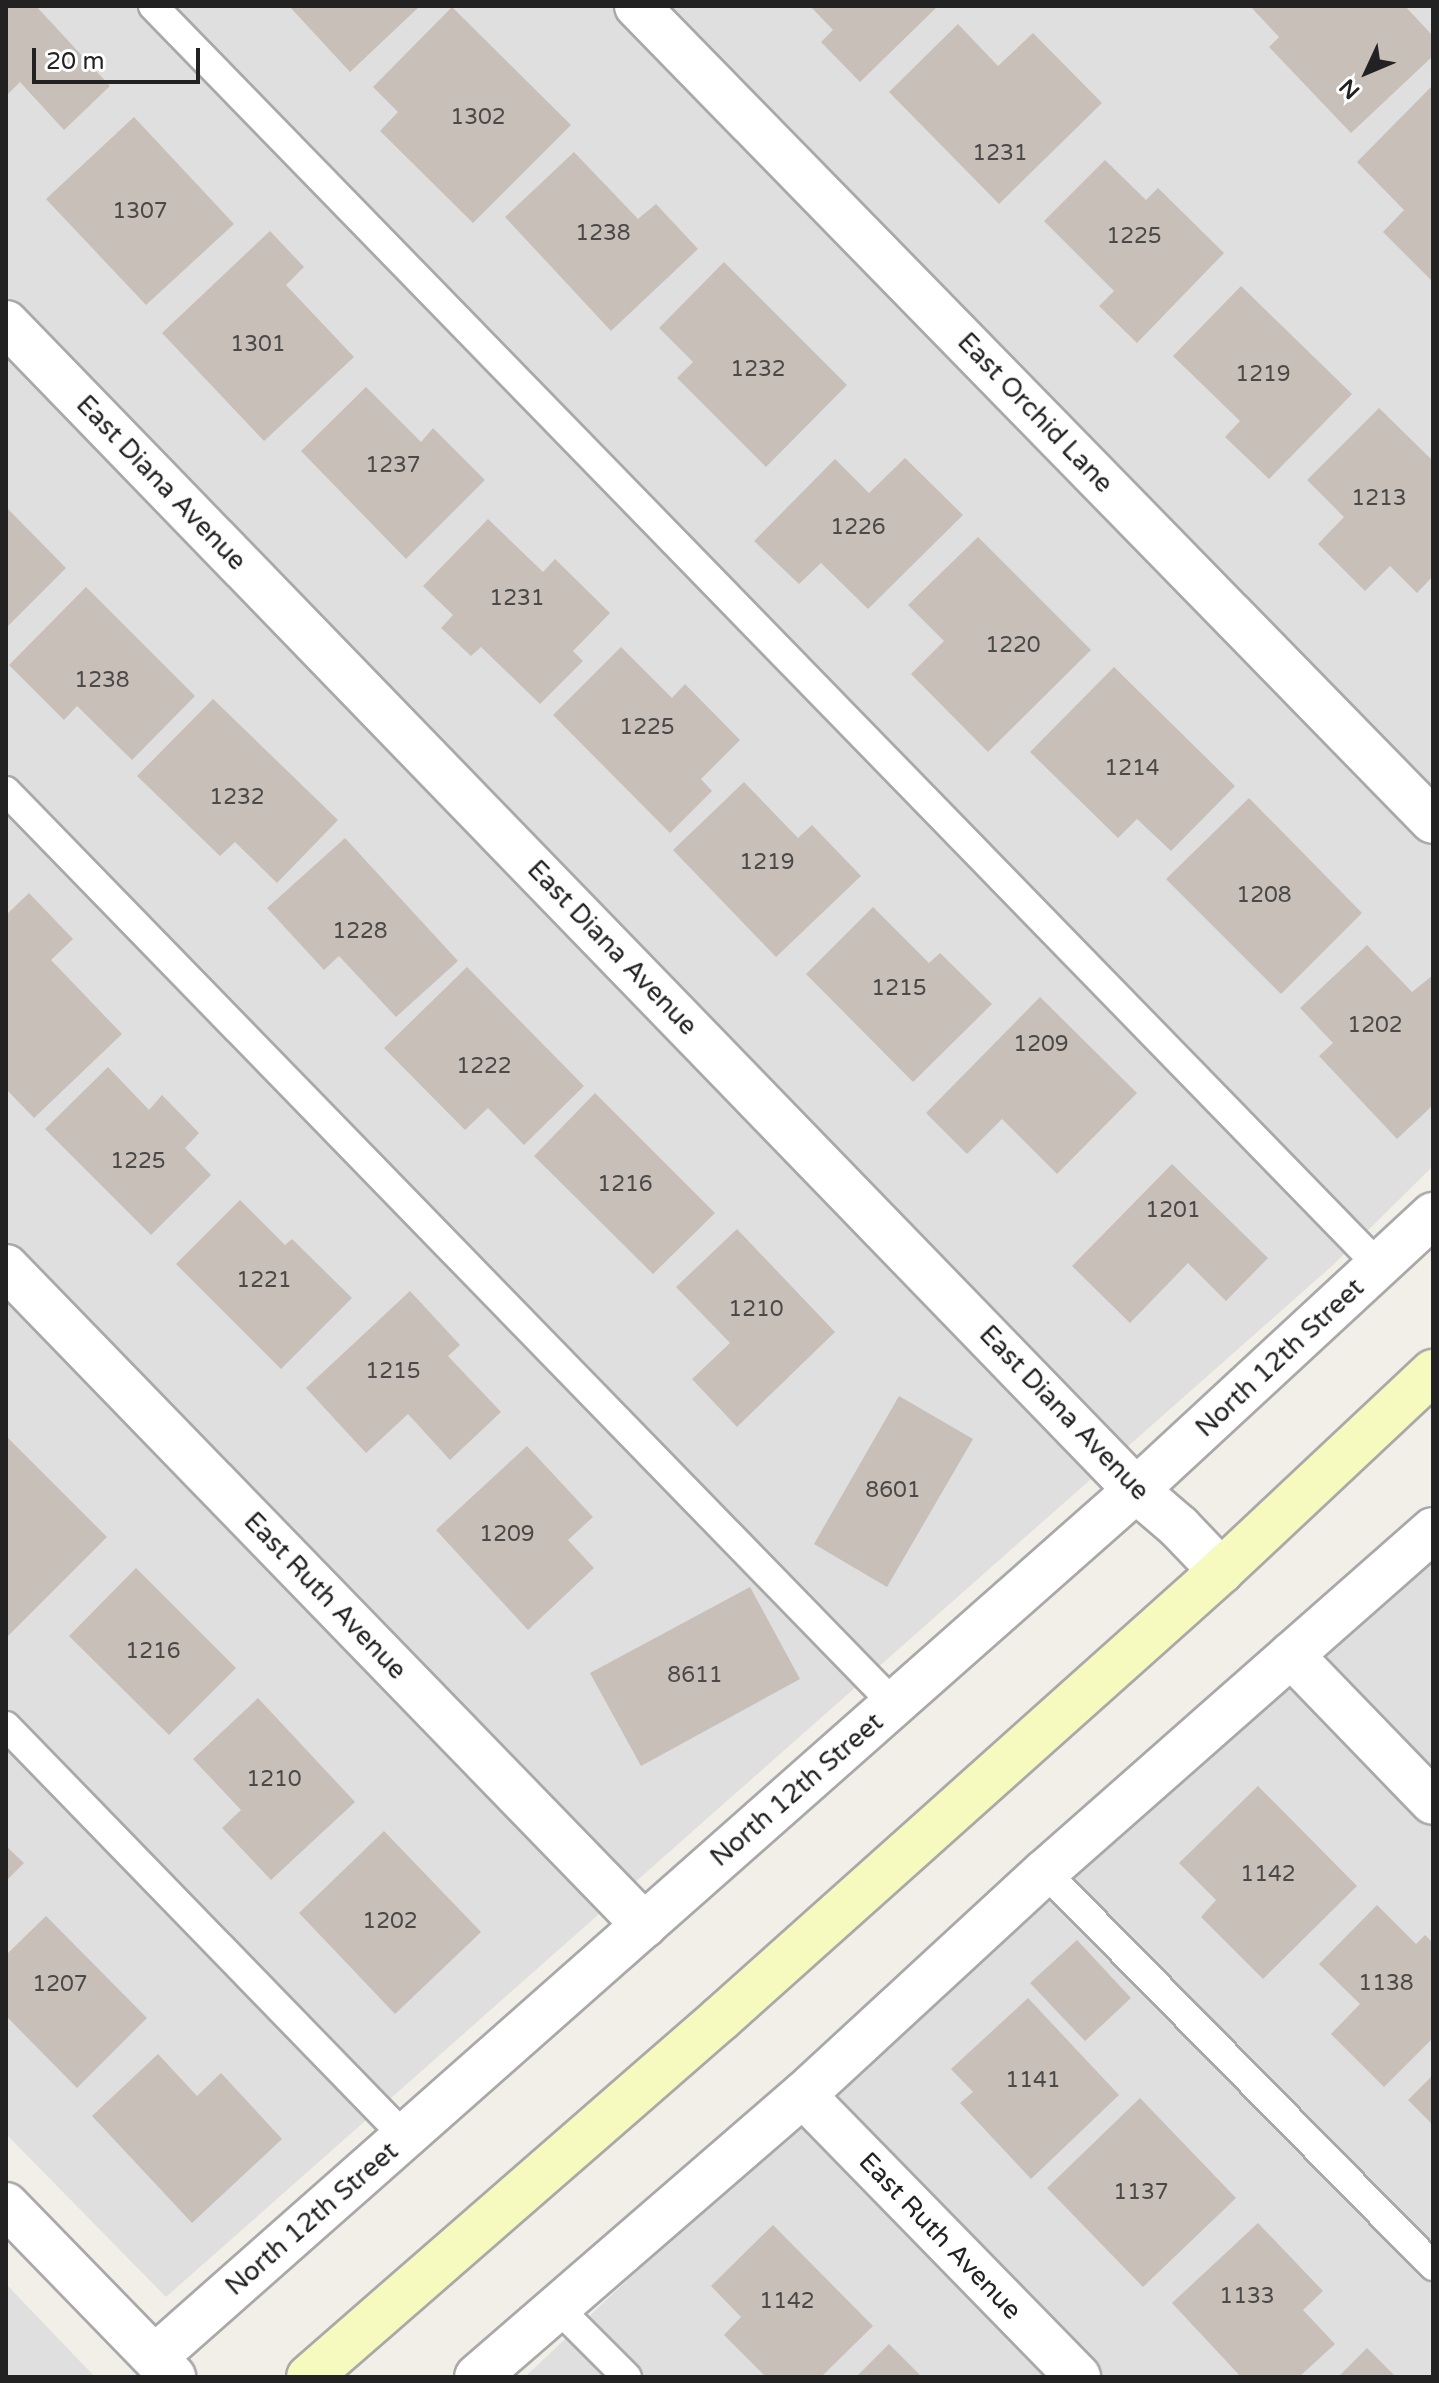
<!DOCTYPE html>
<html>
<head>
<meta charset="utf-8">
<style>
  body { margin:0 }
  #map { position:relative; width:1439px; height:2383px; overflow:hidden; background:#f2efe9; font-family:"Varela Round",sans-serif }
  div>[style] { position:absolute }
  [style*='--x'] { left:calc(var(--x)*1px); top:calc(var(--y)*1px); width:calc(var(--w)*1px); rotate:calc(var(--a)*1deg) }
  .residential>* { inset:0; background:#e0dfdf }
  .building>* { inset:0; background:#c7bfb8 }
  .roads { filter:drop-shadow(2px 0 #a9a9a9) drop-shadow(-2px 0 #a9a9a9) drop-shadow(0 2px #a9a9a9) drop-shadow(0 -2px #a9a9a9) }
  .lane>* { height:28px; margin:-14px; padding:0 14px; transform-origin:14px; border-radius:14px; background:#fff }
  .street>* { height:44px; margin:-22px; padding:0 22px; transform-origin:22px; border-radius:22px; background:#fff }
  .secondary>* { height:44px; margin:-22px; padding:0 22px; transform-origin:22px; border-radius:22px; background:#f7fabf }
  span { translate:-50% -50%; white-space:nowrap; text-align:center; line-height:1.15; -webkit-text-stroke:6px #fff; paint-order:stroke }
  .number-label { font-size:22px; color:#4b4948 }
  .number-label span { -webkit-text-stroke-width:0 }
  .street-label { font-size:26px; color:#222 }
  .frame { position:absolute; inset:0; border:8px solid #222; pointer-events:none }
  .north { position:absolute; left:1327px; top:32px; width:80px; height:80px; -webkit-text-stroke:6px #fff; paint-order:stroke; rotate:226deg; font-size:22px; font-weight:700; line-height:32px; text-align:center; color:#222 }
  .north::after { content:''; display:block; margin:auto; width:28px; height:36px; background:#222; clip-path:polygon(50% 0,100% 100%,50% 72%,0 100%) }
  .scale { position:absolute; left:32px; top:48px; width:168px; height:36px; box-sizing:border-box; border:4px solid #222; border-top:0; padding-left:10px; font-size:24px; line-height:28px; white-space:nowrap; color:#222; -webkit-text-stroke:6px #fff; paint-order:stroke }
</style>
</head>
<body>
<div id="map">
  <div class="residential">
    <div style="clip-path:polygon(6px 6px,1433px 6px,1433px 1166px,1333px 1265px,166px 2297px,6px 2134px)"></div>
    <div style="clip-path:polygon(1433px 1517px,1433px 2377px,525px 2377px)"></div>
    <div style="clip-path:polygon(6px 2284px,95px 2377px,6px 2377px)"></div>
  </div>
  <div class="building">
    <div style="clip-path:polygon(6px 6px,36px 6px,110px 86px,64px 130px,20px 82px,6px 96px)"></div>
    <div style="clip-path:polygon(289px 6px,420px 6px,350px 72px)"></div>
    <div style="clip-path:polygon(810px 6px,938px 6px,860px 82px,821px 42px,833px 30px)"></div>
    <div style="clip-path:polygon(1250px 6px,1405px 6px,1433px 36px,1433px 56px,1351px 133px,1269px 47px,1279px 37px)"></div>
    <div style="clip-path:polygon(452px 7px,571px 125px,473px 223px,380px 131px,398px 112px,373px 87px)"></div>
    <div style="clip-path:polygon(958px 24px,998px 66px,1033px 33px,1102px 103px,999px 204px,889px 92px)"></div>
    <div style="clip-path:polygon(1433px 85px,1433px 282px,1383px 232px,1404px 210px,1357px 162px)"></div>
    <div style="clip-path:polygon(134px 117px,234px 224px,146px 305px,46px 199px)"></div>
    <div style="clip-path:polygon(574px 152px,638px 219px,656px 204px,698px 249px,611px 331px,505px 217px)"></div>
    <div style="clip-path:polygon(1105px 160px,1146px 200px,1158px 188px,1224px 253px,1137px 343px,1099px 306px,1114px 291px,1044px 221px)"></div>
    <div style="clip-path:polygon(270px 231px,304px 267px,286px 285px,354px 357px,264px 441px,162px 333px)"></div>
    <div style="clip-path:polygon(724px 262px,847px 385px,766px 467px,677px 378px,693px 362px,659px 328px)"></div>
    <div style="clip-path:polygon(1241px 286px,1352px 394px,1269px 479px,1225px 437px,1240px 421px,1173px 356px)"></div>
    <div style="clip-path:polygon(366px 387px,421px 442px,433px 428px,485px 480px,406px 559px,301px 451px)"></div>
    <div style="clip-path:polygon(1379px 408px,1433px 461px,1433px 576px,1417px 593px,1390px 566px,1365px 591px,1318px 544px,1344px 517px,1307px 480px)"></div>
    <div style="clip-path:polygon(905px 458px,963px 515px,868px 609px,821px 563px,799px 584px,754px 541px,835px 459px,869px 493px)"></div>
    <div style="clip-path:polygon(6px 507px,66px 568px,6px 628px)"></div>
    <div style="clip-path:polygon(488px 519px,543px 572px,555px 559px,610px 613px,573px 651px,583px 661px,540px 704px,481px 647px,471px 656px,441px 628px,453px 615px,423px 586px)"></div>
    <div style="clip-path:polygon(978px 537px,1091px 650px,988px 752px,911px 674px,944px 641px,908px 605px)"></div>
    <div style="clip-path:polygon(86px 587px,195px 696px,132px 760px,77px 706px,64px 720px,9px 665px)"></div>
    <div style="clip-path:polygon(621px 647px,672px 698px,685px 684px,740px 740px,701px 779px,712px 791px,670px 833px,553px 715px)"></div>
    <div style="clip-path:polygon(1114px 667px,1235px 786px,1171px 851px,1137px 819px,1118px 838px,1030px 752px)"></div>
    <div style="clip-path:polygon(213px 699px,338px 820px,277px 883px,235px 842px,220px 856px,137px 776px)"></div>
    <div style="clip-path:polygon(744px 782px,798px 838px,812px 825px,861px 876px,776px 957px,673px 850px)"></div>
    <div style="clip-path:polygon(1249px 798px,1362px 913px,1281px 994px,1166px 879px)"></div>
    <div style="clip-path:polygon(345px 838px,458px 961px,396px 1017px,339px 956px,324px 970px,267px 908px)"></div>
    <div style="clip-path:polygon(29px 893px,73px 939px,51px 960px,122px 1034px,34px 1118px,6px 1089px,6px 915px)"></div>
    <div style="clip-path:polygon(873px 907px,929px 963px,940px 953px,992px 1004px,913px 1082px,806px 974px)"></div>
    <div style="clip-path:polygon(1367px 945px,1412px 992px,1433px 975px,1433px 1105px,1397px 1139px,1319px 1056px,1333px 1043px,1300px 1008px)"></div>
    <div style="clip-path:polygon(467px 967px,584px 1086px,524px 1145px,488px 1108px,465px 1130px,384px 1048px)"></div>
    <div style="clip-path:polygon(1040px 997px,1137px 1093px,1057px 1174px,1002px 1119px,967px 1154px,926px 1113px)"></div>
    <div style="clip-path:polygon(108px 1067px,149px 1110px,162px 1095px,199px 1133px,185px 1148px,211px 1175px,151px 1235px,45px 1129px)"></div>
    <div style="clip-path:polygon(595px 1093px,715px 1213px,653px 1274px,534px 1156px)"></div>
    <div style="clip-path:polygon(1172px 1164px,1268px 1258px,1226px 1301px,1188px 1263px,1130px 1323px,1072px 1266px)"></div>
    <div style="clip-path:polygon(240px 1200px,285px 1245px,292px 1239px,352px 1298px,281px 1369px,176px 1264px)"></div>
    <div style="clip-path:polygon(737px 1229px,835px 1332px,737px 1427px,692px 1379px,730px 1343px,676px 1287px)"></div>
    <div style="clip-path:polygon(410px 1291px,460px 1345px,448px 1356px,501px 1412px,450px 1460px,408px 1414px,366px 1453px,306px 1388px)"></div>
    <div style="clip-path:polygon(899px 1396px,973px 1439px,887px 1587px,814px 1544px)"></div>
    <div style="clip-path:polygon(6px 1436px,107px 1537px,6px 1638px)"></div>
    <div style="clip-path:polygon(527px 1446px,593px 1517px,568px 1540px,594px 1568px,528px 1630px,436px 1530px)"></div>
    <div style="clip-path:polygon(136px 1568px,236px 1668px,169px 1735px,69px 1636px)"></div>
    <div style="clip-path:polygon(750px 1587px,800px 1679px,641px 1766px,590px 1673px)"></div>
    <div style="clip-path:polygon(258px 1698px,355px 1802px,271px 1880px,222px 1828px,241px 1810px,193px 1759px)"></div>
    <div style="clip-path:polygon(1258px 1786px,1357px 1886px,1263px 1979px,1201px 1917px,1216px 1900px,1179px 1863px)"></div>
    <div style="clip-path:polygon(384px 1831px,481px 1932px,395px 2014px,299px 1913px)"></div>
    <div style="clip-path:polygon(6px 1846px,24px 1863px,6px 1881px)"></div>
    <div style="clip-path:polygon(1377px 1905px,1416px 1944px,1425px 1935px,1433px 1943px,1433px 2038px,1384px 2087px,1331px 2034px,1360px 2004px,1319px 1964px)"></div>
    <div style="clip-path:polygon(46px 1916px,147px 2018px,77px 2088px,6px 2016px,6px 1955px)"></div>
    <div style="clip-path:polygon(1077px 1940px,1131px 1998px,1085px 2041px,1030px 1983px)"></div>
    <div style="clip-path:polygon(1028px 1998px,1119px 2095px,1031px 2179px,960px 2103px,973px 2092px,951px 2069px)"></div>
    <div style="clip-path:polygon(158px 2054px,197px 2096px,221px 2073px,282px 2139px,192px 2223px,92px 2116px)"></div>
    <div style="clip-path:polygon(1433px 2075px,1433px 2125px,1408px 2100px)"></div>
    <div style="clip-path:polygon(1140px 2098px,1236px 2198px,1143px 2287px,1047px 2188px)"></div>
    <div style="clip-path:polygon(1258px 2223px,1323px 2291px,1303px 2310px,1335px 2344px,1299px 2377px,1241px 2377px,1172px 2303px)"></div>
    <div style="clip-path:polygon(773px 2225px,873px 2326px,821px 2377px,766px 2377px,724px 2335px,741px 2317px,711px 2286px)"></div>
    <div style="clip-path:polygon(889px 2344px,922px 2377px,856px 2377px)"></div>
    <div style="clip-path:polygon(1367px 2348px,1396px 2377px,1338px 2377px)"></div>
  </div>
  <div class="roads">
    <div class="lane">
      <div style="--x:153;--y:6;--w:1759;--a:45.78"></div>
      <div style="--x:6;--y:791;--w:1274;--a:45.8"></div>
      <div style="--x:6;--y:1726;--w:574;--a:45.85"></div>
      <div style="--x:1045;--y:1872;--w:553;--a:45.44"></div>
      <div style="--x:556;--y:2306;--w:100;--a:45"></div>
    </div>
    <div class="street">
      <div style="--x:637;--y:6;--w:1139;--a:45.68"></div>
      <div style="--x:6;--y:323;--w:1624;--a:45.92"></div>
      <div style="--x:1136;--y:1490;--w:57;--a:40.7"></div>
      <div style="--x:1179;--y:1527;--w:61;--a:46.3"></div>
      <div style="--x:6;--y:1267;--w:917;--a:45.88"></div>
      <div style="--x:1291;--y:1655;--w:204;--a:46"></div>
      <div style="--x:803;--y:2095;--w:394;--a:45.7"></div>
      <div style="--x:6;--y:2205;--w:240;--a:45.8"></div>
      <div style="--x:155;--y:2357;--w:1309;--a:-41.47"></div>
      <div style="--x:1136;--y:1490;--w:405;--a:-42.8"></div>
      <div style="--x:477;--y:2377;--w:431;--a:-40.9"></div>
      <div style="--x:803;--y:2095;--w:329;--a:-42.7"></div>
      <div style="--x:1045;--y:1872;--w:517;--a:-41.39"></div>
    </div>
    <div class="secondary">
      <div style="--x:309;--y:2377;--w:545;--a:-41.06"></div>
      <div style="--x:720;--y:2019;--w:672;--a:-41.8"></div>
      <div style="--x:1221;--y:1571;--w:291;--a:-43.2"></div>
    </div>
  </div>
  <div class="number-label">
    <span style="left:478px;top:118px">1302</span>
    <span style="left:1000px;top:154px">1231</span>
    <span style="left:140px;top:212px">1307</span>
    <span style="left:603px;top:234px">1238</span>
    <span style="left:1134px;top:237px">1225</span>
    <span style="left:258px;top:345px">1301</span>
    <span style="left:758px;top:370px">1232</span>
    <span style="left:1263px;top:375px">1219</span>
    <span style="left:393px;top:466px">1237</span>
    <span style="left:1379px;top:499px">1213</span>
    <span style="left:858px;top:528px">1226</span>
    <span style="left:517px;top:599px">1231</span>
    <span style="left:1013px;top:646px">1220</span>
    <span style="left:102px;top:681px">1238</span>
    <span style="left:647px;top:728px">1225</span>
    <span style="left:1132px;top:769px">1214</span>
    <span style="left:237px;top:798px">1232</span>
    <span style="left:767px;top:863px">1219</span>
    <span style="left:1264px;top:896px">1208</span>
    <span style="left:360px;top:932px">1228</span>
    <span style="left:899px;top:989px">1215</span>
    <span style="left:1375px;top:1026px">1202</span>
    <span style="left:1041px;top:1045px">1209</span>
    <span style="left:484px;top:1067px">1222</span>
    <span style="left:138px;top:1162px">1225</span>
    <span style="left:625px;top:1185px">1216</span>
    <span style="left:1173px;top:1211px">1201</span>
    <span style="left:264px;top:1281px">1221</span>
    <span style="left:756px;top:1310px">1210</span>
    <span style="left:393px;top:1372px">1215</span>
    <span style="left:893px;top:1491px">8601</span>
    <span style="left:507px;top:1535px">1209</span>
    <span style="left:153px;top:1652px">1216</span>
    <span style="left:695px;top:1676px">8611</span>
    <span style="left:274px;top:1780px">1210</span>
    <span style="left:1268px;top:1875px">1142</span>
    <span style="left:390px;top:1922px">1202</span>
    <span style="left:1386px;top:1984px">1138</span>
    <span style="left:60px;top:1985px">1207</span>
    <span style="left:1033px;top:2081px">1141</span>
    <span style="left:1141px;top:2193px">1137</span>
    <span style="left:1247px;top:2297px">1133</span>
    <span style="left:787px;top:2302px">1142</span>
  </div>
  <div class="street-label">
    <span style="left:1035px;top:413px;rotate:46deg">East Orchid Lane</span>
    <span style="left:161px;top:483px;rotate:46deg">East Diana Avenue</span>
    <span style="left:612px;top:948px;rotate:46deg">East Diana Avenue</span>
    <span style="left:1280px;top:1358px;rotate:-43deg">North 12th Street</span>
    <span style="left:1064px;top:1413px;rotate:46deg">East Diana Avenue</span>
    <span style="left:325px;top:1596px;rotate:46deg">East Ruth Avenue</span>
    <span style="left:797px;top:1790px;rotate:-41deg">North 12th Street</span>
    <span style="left:312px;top:2219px;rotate:-41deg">North 12th Street</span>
    <span style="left:940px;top:2236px;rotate:46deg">East Ruth Avenue</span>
  </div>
  <div class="frame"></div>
  <div class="north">N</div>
  <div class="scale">20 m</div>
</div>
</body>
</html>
